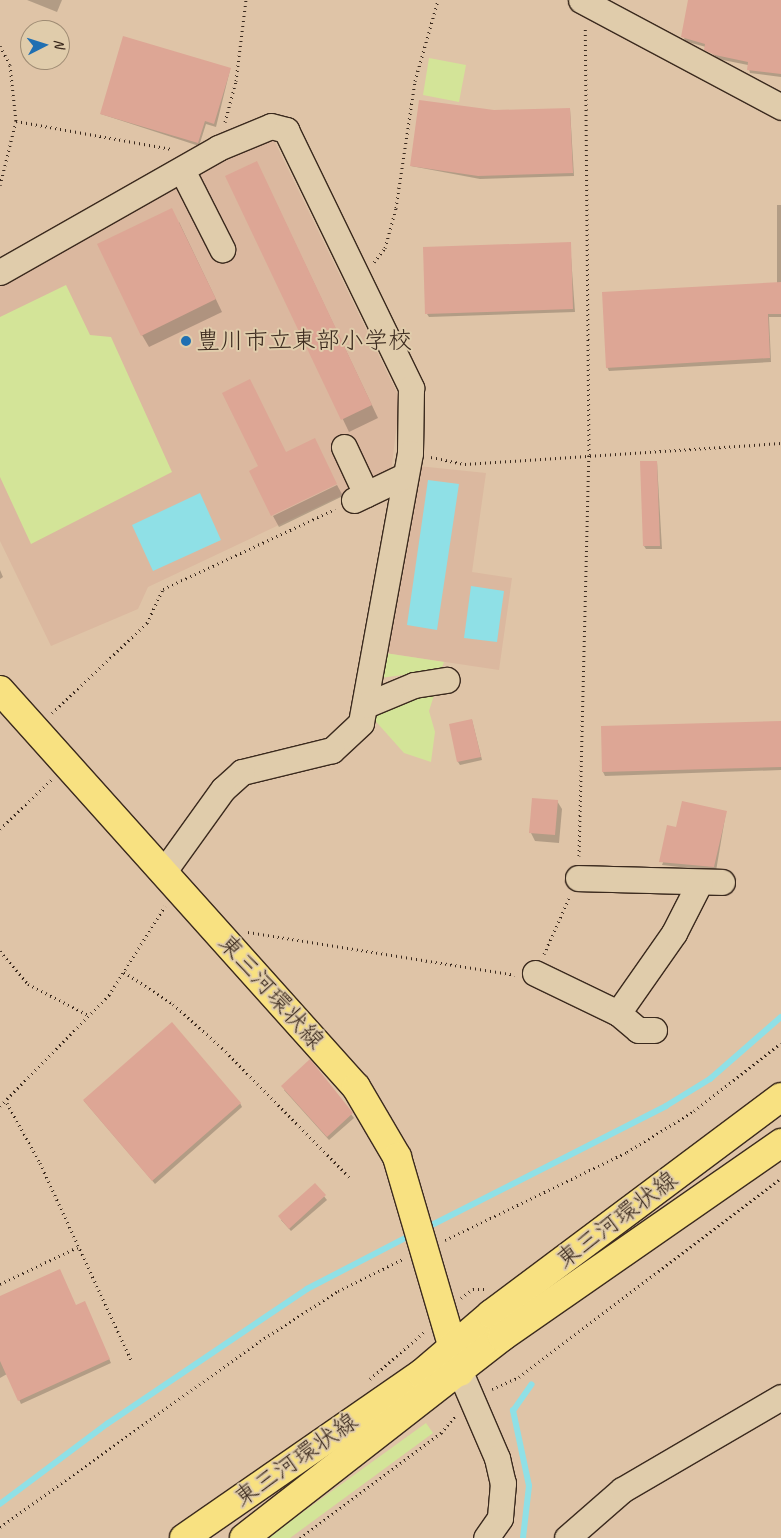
<!DOCTYPE html>
<html>
<head>
<meta charset="utf-8">
<style>
  body { margin:0 }
  #map { position:relative; width:781px; height:1538px; overflow:hidden; background:#dfc4a7; font-family:Caveat,"Klee One",sans-serif }
  div>[style] { position:absolute }
  [style*='--x'] { left:calc(var(--x)*1px); top:calc(var(--y)*1px); width:calc(var(--w)*1px); rotate:calc(var(--a)*1deg) }
  .built>* { inset:0; background:#dbb89f }
  .green>* { inset:0; background:#d3e498 }
  .water>* { inset:0; background:#8fe0e6 }
  .shadow>* { inset:0; background:#0003 }
  .stream>* { height:5.5px; margin:-2.75px; padding:0 2.75px; transform-origin:2.75px; border-radius:2.75px; background:#8fe0e6 }
  .building>* { inset:0; background:#dda695 }
  .path>* { height:3px; margin-top:-1.5px; transform-origin:0; background:repeating-linear-gradient(90deg,#3b2a1e 0 1px,transparent 0 5px) }
  .roads { filter:drop-shadow(1px 0 #3b2a1e) drop-shadow(-1px 0 #3b2a1e) drop-shadow(0 1px #3b2a1e) drop-shadow(0 -1px #3b2a1e) }
  .minor>* { height:25px; margin:-12.5px; padding:0 12.5px; transform-origin:12.5px; border-radius:12.5px; background:#e0ccab }
  .major>* { height:28px; margin:-14px; padding:0 14px; transform-origin:14px; border-radius:14px; background:#f8e181 }
  .dots>* { width:14px; height:14px; translate:-50% -50%; box-sizing:border-box; border:2px solid #e0ccab; border-radius:50% }
  span { translate:-50% -50%; white-space:nowrap; text-align:center; line-height:1.15; -webkit-text-stroke:4px #e0ccab; paint-order:stroke }
  .poi-label { font-size:24px; color:#3b2a1e }
  .left { translate:0 -50%; text-align:left }
  .street-label { font-size:24px; color:#3b2a1e }
  .north { position:absolute; left:20px; top:20px; width:50px; height:50px; box-sizing:border-box; background:#e0ccab; border:1px solid #9e8b73; border-radius:50%; rotate:85deg; font-size:14px; font-weight:700; line-height:20px; text-align:center; color:#3b2a1e }
  .north::after { content:''; display:block; margin:auto; width:18px; height:22px; background:#1f6fb2; clip-path:polygon(50% 0,100% 100%,50% 72%,0 100%) }
</style>
</head>
<body>
<div id="map">
  <div class="built">
    <div style="clip-path:polygon(271px 134px,400px 399px,391px 472px,148px 587px,138px 609px,51px 646px,0 541px,0 282px)"></div>
    <div style="clip-path:polygon(418px 466px,486px 473px,472px 572px,512px 578px,499px 670px,385px 653px)"></div>
  </div>
  <div class="green">
    <div style="clip-path:polygon(429px 58px,466px 65px,459px 102px,423px 95px)"></div>
    <div style="clip-path:polygon(66px 285px,90px 335px,111px 337px,172px 472px,31px 544px,0 477px,0 317px)"></div>
    <div style="clip-path:polygon(385px 653px,444px 662px,441px 670px,380px 678px)"></div>
    <div style="clip-path:polygon(436px 689px,429px 711px,435px 732px,431px 762px,404px 753px,371px 716px)"></div>
    <div style="clip-path:polygon(426px 1423px,433px 1433px,290px 1538px,267px 1538px)"></div>
  </div>
  <div class="water">
    <div style="clip-path:polygon(428px 480px,459px 484px,437px 630px,407px 625px)"></div>
    <div style="clip-path:polygon(200px 493px,221px 540px,153px 571px,132px 525px)"></div>
    <div style="clip-path:polygon(471px 586px,504px 591px,497px 642px,464px 638px)"></div>
  </div>
  <div class="shadow">
    <div style="clip-path:polygon(27px 0,62px 0,57px 12px)"></div>
    <div style="clip-path:polygon(690px 0,781px 0,781px 77px,750px 73px,748px 65px,718px 59px,706px 47px,684px 41px)"></div>
    <div style="clip-path:polygon(230px 70px,216px 127px,206px 124px,199px 146px,101px 114px)"></div>
    <div style="clip-path:polygon(570px 109px,574px 176px,480px 179px,411px 166px,494px 112px)"></div>
    <div style="clip-path:polygon(257px 163px,378px 418px,349px 432px,227px 177px)"></div>
    <div style="clip-path:polygon(777px 205px,781px 205px,781px 317px,769px 317px,771px 362px,609px 371px,607px 367px,777px 284px)"></div>
    <div style="clip-path:polygon(179px 222px,222px 312px,149px 347px,142px 335px)"></div>
    <div style="clip-path:polygon(570px 243px,575px 312px,429px 317px,427px 314px)"></div>
    <div style="clip-path:polygon(657px 462px,662px 549px,646px 549px,644px 546px)"></div>
    <div style="clip-path:polygon(337px 485px,343px 496px,279px 527px,273px 516px)"></div>
    <div style="clip-path:polygon(0 570px,3px 577px,0 579px)"></div>
    <div style="clip-path:polygon(472px 720px,482px 760px,460px 765px,458px 762px)"></div>
    <div style="clip-path:polygon(781px 722px,781px 770px,605px 776px,603px 772px,602px 727px)"></div>
    <div style="clip-path:polygon(557px 801px,562px 809px,559px 843px,535px 841px,531px 833px)"></div>
    <div style="clip-path:polygon(726px 812px,716px 871px,662px 865px,677px 828px)"></div>
    <div style="clip-path:polygon(310px 1061px,354px 1118px,329px 1140px,284px 1090px)"></div>
    <div style="clip-path:polygon(84px 1101px,240px 1103px,242px 1107px,155px 1184px)"></div>
    <div style="clip-path:polygon(315px 1185px,327px 1200px,291px 1231px,281px 1220px)"></div>
    <div style="clip-path:polygon(0 1298px,86px 1307px,111px 1363px,21px 1404px,7px 1374px,0 1378px)"></div>
  </div>
  <div class="stream">
    <div style="--x:426;--y:1228;--w:269;--a:-26.9"></div>
    <div style="--x:666;--y:1106;--w:52;--a:-31.5"></div>
    <div style="--x:710;--y:1079;--w:94;--a:-41.1"></div>
    <div style="--x:0;--y:1504;--w:134;--a:-36.8"></div>
    <div style="--x:107;--y:1424;--w:241;--a:-34"></div>
    <div style="--x:307;--y:1289;--w:117;--a:-27.4"></div>
    <div style="--x:523;--y:1538;--w:52;--a:-83.4"></div>
    <div style="--x:529;--y:1486;--w:77;--a:-102"></div>
    <div style="--x:513;--y:1411;--w:32;--a:-55"></div>
  </div>
  <div class="building">
    <div style="clip-path:polygon(688px 0,781px 0,781px 74px,747px 70px,748px 62px,715px 55px,704px 50px,705px 44px,681px 37px)"></div>
    <div style="clip-path:polygon(123px 36px,231px 68px,214px 124px,205px 121px,198px 143px,100px 114px)"></div>
    <div style="clip-path:polygon(419px 100px,494px 110px,570px 108px,573px 173px,478px 176px,410px 166px)"></div>
    <div style="clip-path:polygon(257px 161px,372px 405px,341px 420px,225px 176px)"></div>
    <div style="clip-path:polygon(172px 208px,216px 299px,141px 336px,97px 244px)"></div>
    <div style="clip-path:polygon(571px 242px,573px 309px,425px 314px,423px 247px)"></div>
    <div style="clip-path:polygon(781px 282px,781px 314px,768px 314px,770px 358px,606px 368px,602px 292px)"></div>
    <div style="clip-path:polygon(250px 379px,286px 452px,315px 438px,337px 484px,271px 516px,249px 471px,258px 466px,222px 393px)"></div>
    <div style="clip-path:polygon(640px 461px,657px 461px,660px 546px,643px 546px)"></div>
    <div style="clip-path:polygon(472px 719px,481px 757px,457px 762px,449px 724px)"></div>
    <div style="clip-path:polygon(781px 721px,781px 767px,602px 772px,601px 726px)"></div>
    <div style="clip-path:polygon(532px 798px,558px 800px,555px 835px,529px 833px)"></div>
    <div style="clip-path:polygon(682px 801px,727px 811px,714px 867px,659px 862px,667px 825px,676px 827px)"></div>
    <div style="clip-path:polygon(172px 1022px,241px 1103px,152px 1181px,83px 1100px)"></div>
    <div style="clip-path:polygon(310px 1059px,353px 1113px,327px 1137px,281px 1086px)"></div>
    <div style="clip-path:polygon(315px 1183px,326px 1195px,289px 1229px,278px 1216px)"></div>
    <div style="clip-path:polygon(60px 1269px,76px 1305px,85px 1301px,110px 1359px,18px 1401px,0 1361px,0 1296px)"></div>
  </div>
  <div class="path">
    <div style="--x:0;--y:46;--w:21;--a:62"></div>
    <div style="--x:10;--y:65;--w:56;--a:83.9"></div>
    <div style="--x:16;--y:121;--w:66;--a:104"></div>
    <div style="--x:16;--y:121;--w:158;--a:10.2"></div>
    <div style="--x:225;--y:122;--w:42;--a:-75"></div>
    <div style="--x:236;--y:81;--w:82;--a:-83"></div>
    <div style="--x:374;--y:262;--w:18;--a:-52"></div>
    <div style="--x:385;--y:248;--w:41;--a:-74.6"></div>
    <div style="--x:396;--y:208;--w:128;--a:-81.5"></div>
    <div style="--x:415;--y:81;--w:84;--a:-74.1"></div>
    <div style="--x:431;--y:457;--w:35;--a:12"></div>
    <div style="--x:465;--y:464;--w:317;--a:-3.8"></div>
    <div style="--x:52;--y:713;--w:131;--a:-43.5"></div>
    <div style="--x:147;--y:623;--w:38;--a:-65"></div>
    <div style="--x:163;--y:589;--w:190;--a:-24.9"></div>
    <div style="--x:0;--y:829;--w:71;--a:-43.9"></div>
    <div style="--x:579;--y:856;--w:401;--a:-88.6"></div>
    <div style="--x:589;--y:455;--w:428;--a:-90.5"></div>
    <div style="--x:248;--y:932;--w:270;--a:9.1"></div>
    <div style="--x:0;--y:951;--w:43;--a:49.7"></div>
    <div style="--x:28;--y:984;--w:68;--a:27.3"></div>
    <div style="--x:544;--y:954;--w:61;--a:-65.9"></div>
    <div style="--x:124;--y:972;--w:59;--a:33.1"></div>
    <div style="--x:173;--y:1004;--w:66;--a:41.9"></div>
    <div style="--x:222;--y:1048;--w:181;--a:45.4"></div>
    <div style="--x:7;--y:1103;--w:68;--a:61.2"></div>
    <div style="--x:40;--y:1163;--w:217;--a:65.2"></div>
    <div style="--x:0;--y:1106;--w:156;--a:-45.5"></div>
    <div style="--x:109;--y:995;--w:105;--a:-57.8"></div>
    <div style="--x:445;--y:1240;--w:202;--a:-25.8"></div>
    <div style="--x:627;--y:1152;--w:79;--a:-31.5"></div>
    <div style="--x:694;--y:1111;--w:110;--a:-38"></div>
    <div style="--x:0;--y:1284;--w:86;--a:-25.4"></div>
    <div style="--x:461;--y:1298;--w:15;--a:-37"></div>
    <div style="--x:473;--y:1289;--w:11;--a:0"></div>
    <div style="--x:370;--y:1379;--w:73;--a:-41.1"></div>
    <div style="--x:492;--y:1389;--w:30;--a:-24"></div>
    <div style="--x:519;--y:1377;--w:329;--a:-37.2"></div>
    <div style="--x:0;--y:1527;--w:320;--a:-35.6"></div>
    <div style="--x:260;--y:1341;--w:93;--a:-32.7"></div>
    <div style="--x:338;--y:1291;--w:72;--a:-26.2"></div>
    <div style="--x:300;--y:1538;--w:176;--a:-36.7"></div>
    <div style="--x:441;--y:1433;--w:23;--a:-50"></div>
  </div>
  <div class="roads">
    <div class="minor">
      <div style="--x:581;--y:0;--w:227;--a:28.1"></div>
      <div style="--x:182;--y:170;--w:89;--a:63.1"></div>
      <div style="--x:0;--y:272;--w:251;--a:-29.6"></div>
      <div style="--x:218;--y:148;--w:57;--a:-22.5"></div>
      <div style="--x:271;--y:126;--w:16;--a:15"></div>
      <div style="--x:286;--y:130;--w:287;--a:64.1"></div>
      <div style="--x:411;--y:388;--w:65;--a:90.9"></div>
      <div style="--x:410;--y:453;--w:274;--a:100.3"></div>
      <div style="--x:361;--y:723;--w:40;--a:137"></div>
      <div style="--x:332;--y:750;--w:93;--a:166.3"></div>
      <div style="--x:242;--y:772;--w:25;--a:138"></div>
      <div style="--x:223;--y:789;--w:101;--a:125.7"></div>
      <div style="--x:344;--y:447;--w:52;--a:64.9"></div>
      <div style="--x:354;--y:500;--w:55;--a:-25.6"></div>
      <div style="--x:366;--y:705;--w:52;--a:-22.6"></div>
      <div style="--x:414;--y:685;--w:33;--a:-9"></div>
      <div style="--x:578;--y:878;--w:144;--a:1.6"></div>
      <div style="--x:535;--y:973;--w:92;--a:25.7"></div>
      <div style="--x:618;--y:1013;--w:26;--a:40"></div>
      <div style="--x:638;--y:1030;--w:16;--a:0"></div>
      <div style="--x:618;--y:1013;--w:98;--a:-55"></div>
      <div style="--x:674;--y:933;--w:57;--a:-63"></div>
      <div style="--x:460;--y:1372;--w:94;--a:66.7"></div>
      <div style="--x:497;--y:1458;--w:26;--a:77"></div>
      <div style="--x:503;--y:1483;--w:35;--a:95"></div>
      <div style="--x:500;--y:1518;--w:24;--a:125"></div>
      <div style="--x:567;--y:1538;--w:73;--a:-41.1"></div>
      <div style="--x:622;--y:1490;--w:184;--a:-30.3"></div>
    </div>
    <div class="major">
      <div style="--x:0;--y:690;--w:533;--a:48.12"></div>
      <div style="--x:356;--y:1087;--w:81;--a:59.6"></div>
      <div style="--x:397;--y:1157;--w:224;--a:73.7"></div>
      <div style="--x:184;--y:1538;--w:288;--a:-34.7"></div>
      <div style="--x:421;--y:1374;--w:92;--a:-40.6"></div>
      <div style="--x:491;--y:1314;--w:362;--a:-36.8"></div>
      <div style="--x:244;--y:1538;--w:327;--a:-37.9"></div>
      <div style="--x:502;--y:1337;--w:340;--a:-34.8"></div>
    </div>
  </div>
  <div class="dots">
    <div style="left:186px;top:341px;background:#1f6fb2"></div>
  </div>
  <div class="poi-label">
    <span class="left" style="left:196px;top:341px">豊川市立東部小学校</span>
  </div>
  <div class="street-label">
    <span style="left:271px;top:992px;rotate:48deg">東三河環状線</span>
    <span style="left:617px;top:1220px;rotate:-37deg">東三河環状線</span>
    <span style="left:296px;top:1460px;rotate:-35deg">東三河環状線</span>
  </div>
  <div class="north">N</div>
</div>
</body>
</html>
